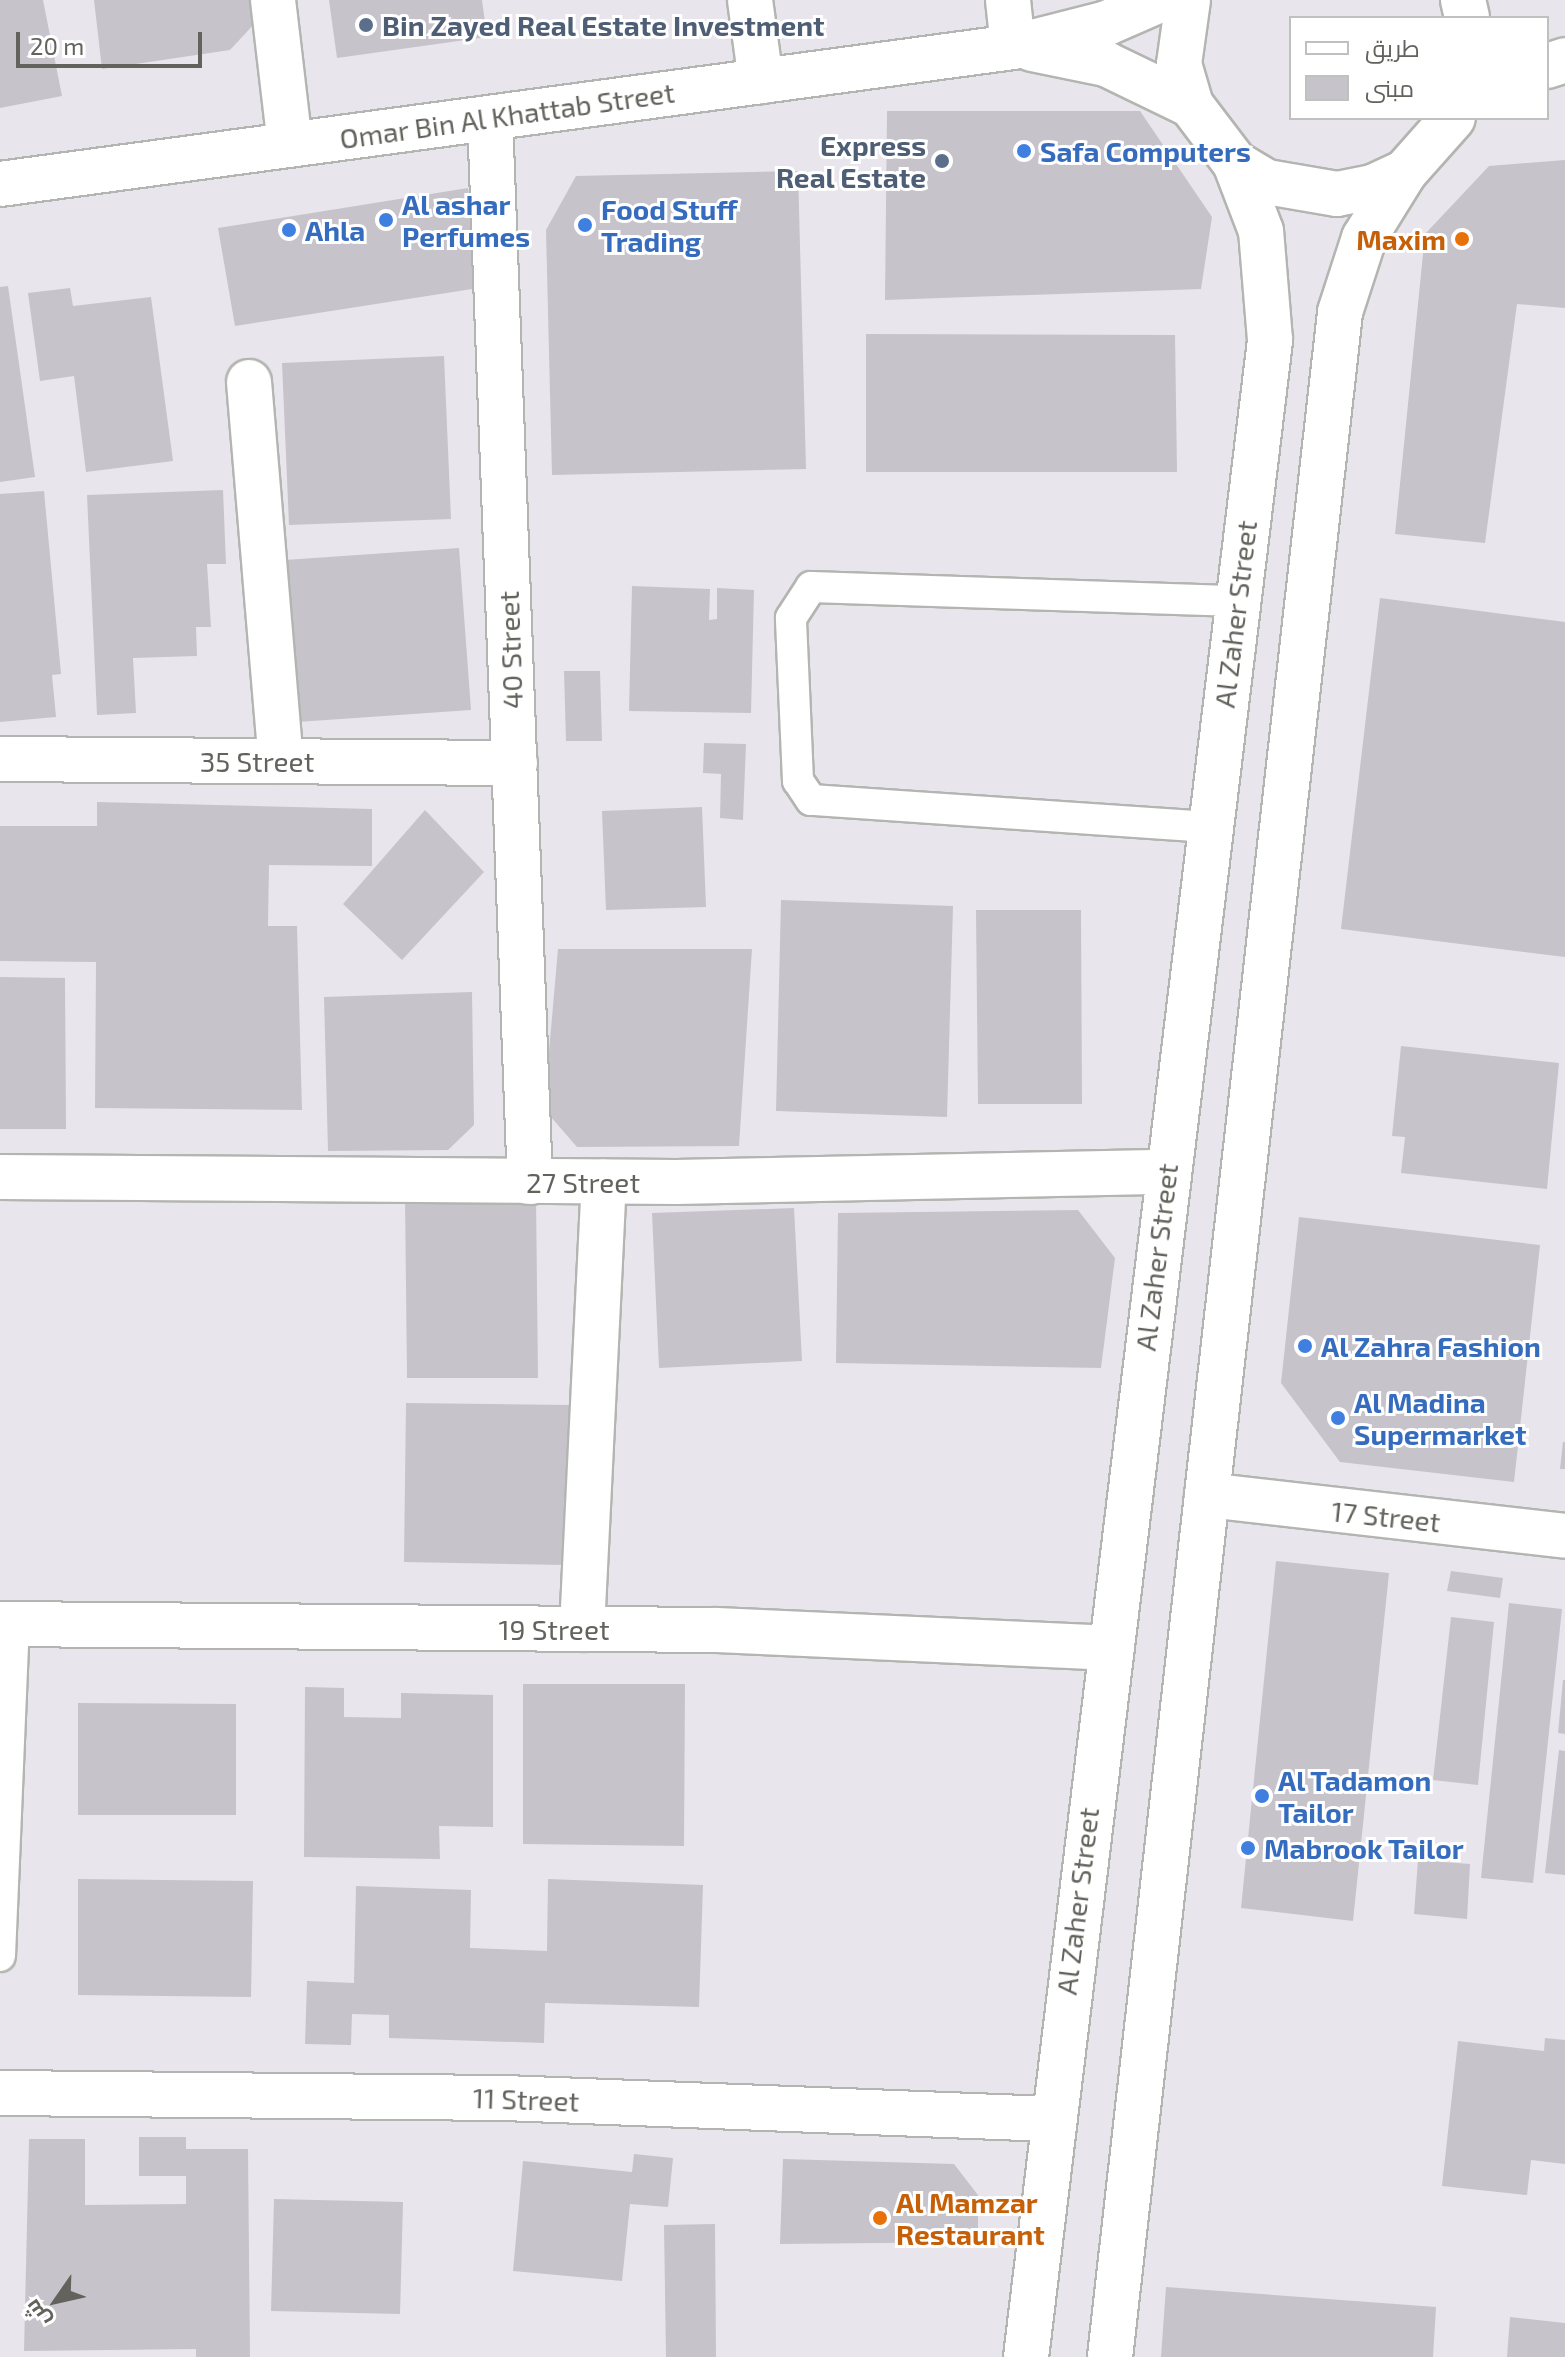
<!DOCTYPE html>
<html>
<head>
<meta charset="utf-8">
<style>
  body { margin:0 }
  #map { position:relative; width:1565px; height:2357px; overflow:hidden; background:#e9e5ed; font-family:"Exo 2",Cairo,sans-serif }
  div>[style] { position:absolute }
  [style*='--x'] { left:calc(var(--x)*1px); top:calc(var(--y)*1px); width:calc(var(--w)*1px); rotate:calc(var(--a)*1deg) }
  .building>* { inset:0; background:#c7c3cb }
  .roads { filter:drop-shadow(2px 0 #b3b5b0) drop-shadow(-2px 0 #b3b5b0) drop-shadow(0 2px #b3b5b0) drop-shadow(0 -2px #b3b5b0) }
  .lane>* { height:30px; margin:-15px; padding:0 15px; transform-origin:15px; border-radius:15px; background:#fff }
  .street>* { height:44px; margin:-22px; padding:0 22px; transform-origin:22px; border-radius:22px; background:#fff }
  .secondary>* { height:44px; margin:-22px; padding:0 22px; transform-origin:22px; border-radius:22px; background:#fff }
  .dots>* { width:22px; height:22px; translate:-50% -50%; box-sizing:border-box; border:4px solid #fff; border-radius:50% }
  span { translate:-50% -50%; white-space:nowrap; text-align:center; line-height:1.15; -webkit-text-stroke:6px #fff; paint-order:stroke }
  .service-label { font-size:28px; color:#4e5e75; font-weight:700 }
  .left { translate:0 -50%; text-align:left }
  .right { translate:-100% -50%; text-align:right }
  .street-label { font-size:28px; color:#61635c }
  .shop-label { font-size:28px; color:#366cbe; font-weight:700 }
  .food-label { font-size:28px; color:#c56008; font-weight:700 }
  .legend { position:absolute; left:1289px; top:16px; width:260px; height:104px; box-sizing:border-box; background:#fff; border:2px solid #c0c1be; margin:0; padding:10px 14px; list-style:none; font-size:24px; color:#61635c }
  .legend li { display:flex; align-items:center; gap:16px; height:40px }
  .legend b { width:40px; border:2px solid #c0c1be }
  .north { position:absolute; left:16px; top:2261px; width:80px; height:80px; -webkit-text-stroke:6px #fff; paint-order:stroke; rotate:236deg; font-size:22px; font-weight:700; line-height:32px; text-align:center; color:#61635c }
  .north::after { content:''; display:block; margin:auto; width:28px; height:36px; background:#61635c; clip-path:polygon(50% 0,100% 100%,50% 72%,0 100%) }
  .scale { position:absolute; left:16px; top:32px; width:186px; height:36px; box-sizing:border-box; border:4px solid #61635c; border-top:0; padding-left:10px; font-size:24px; line-height:28px; white-space:nowrap; color:#61635c; -webkit-text-stroke:6px #fff; paint-order:stroke }
</style>
</head>
<body>
<div id="map">
  <div class="building">
    <div style="clip-path:polygon(0 0,43px 0,62px 96px,0 108px)"></div>
    <div style="clip-path:polygon(94px 0,253px 0,257px 21px,230px 50px,102px 69px)"></div>
    <div style="clip-path:polygon(329px 0,482px 0,487px 37px,337px 58px)"></div>
    <div style="clip-path:polygon(887px 111px,1140px 111px,1212px 217px,1201px 289px,885px 300px)"></div>
    <div style="clip-path:polygon(1565px 160px,1565px 308px,1517px 304px,1485px 543px,1395px 534px,1425px 234px,1489px 166px)"></div>
    <div style="clip-path:polygon(798px 171px,806px 469px,552px 475px,546px 230px,576px 176px)"></div>
    <div style="clip-path:polygon(468px 188px,485px 287px,235px 326px,218px 228px)"></div>
    <div style="clip-path:polygon(8px 286px,35px 477px,0 482px,0 287px)"></div>
    <div style="clip-path:polygon(70px 288px,73px 306px,151px 297px,173px 461px,86px 472px,74px 376px,40px 381px,28px 293px)"></div>
    <div style="clip-path:polygon(866px 334px,1175px 335px,1177px 472px,866px 472px)"></div>
    <div style="clip-path:polygon(444px 356px,451px 519px,289px 525px,282px 363px)"></div>
    <div style="clip-path:polygon(223px 490px,226px 564px,207px 564px,211px 627px,196px 627px,197px 656px,133px 658px,136px 713px,97px 715px,87px 495px)"></div>
    <div style="clip-path:polygon(44px 491px,61px 674px,52px 675px,56px 717px,0 722px,0 494px)"></div>
    <div style="clip-path:polygon(459px 548px,471px 710px,297px 722px,285px 560px)"></div>
    <div style="clip-path:polygon(632px 586px,710px 589px,709px 620px,717px 619px,717px 588px,754px 590px,751px 713px,629px 711px)"></div>
    <div style="clip-path:polygon(1380px 598px,1565px 622px,1565px 957px,1341px 929px)"></div>
    <div style="clip-path:polygon(564px 671px,600px 671px,602px 741px,566px 741px)"></div>
    <div style="clip-path:polygon(704px 743px,746px 744px,743px 820px,720px 818px,721px 774px,703px 773px)"></div>
    <div style="clip-path:polygon(97px 802px,372px 809px,372px 866px,269px 865px,268px 926px,297px 926px,302px 1110px,95px 1108px,96px 962px,0 961px,0 826px,97px 826px)"></div>
    <div style="clip-path:polygon(702px 807px,706px 907px,606px 910px,602px 811px)"></div>
    <div style="clip-path:polygon(425px 810px,484px 872px,402px 960px,343px 904px)"></div>
    <div style="clip-path:polygon(781px 900px,953px 906px,947px 1117px,776px 1111px)"></div>
    <div style="clip-path:polygon(976px 910px,1081px 910px,1082px 1104px,978px 1104px)"></div>
    <div style="clip-path:polygon(558px 949px,752px 949px,739px 1146px,577px 1147px,544px 1109px)"></div>
    <div style="clip-path:polygon(0 977px,65px 978px,66px 1129px,0 1129px)"></div>
    <div style="clip-path:polygon(472px 992px,474px 1125px,448px 1150px,328px 1151px,324px 997px)"></div>
    <div style="clip-path:polygon(1401px 1046px,1559px 1063px,1547px 1189px,1401px 1173px,1405px 1137px,1392px 1136px)"></div>
    <div style="clip-path:polygon(405px 1196px,536px 1196px,538px 1378px,407px 1378px)"></div>
    <div style="clip-path:polygon(794px 1208px,802px 1361px,659px 1368px,652px 1213px)"></div>
    <div style="clip-path:polygon(1078px 1210px,1115px 1258px,1101px 1368px,836px 1363px,838px 1213px)"></div>
    <div style="clip-path:polygon(1299px 1217px,1540px 1245px,1514px 1482px,1340px 1462px,1281px 1383px)"></div>
    <div style="clip-path:polygon(406px 1403px,569px 1405px,567px 1565px,404px 1562px)"></div>
    <div style="clip-path:polygon(1563px 1442px,1565px 1442px,1565px 1469px,1560px 1469px)"></div>
    <div style="clip-path:polygon(1276px 1561px,1389px 1573px,1353px 1921px,1241px 1908px)"></div>
    <div style="clip-path:polygon(1451px 1571px,1503px 1578px,1500px 1598px,1447px 1591px)"></div>
    <div style="clip-path:polygon(1509px 1603px,1562px 1609px,1533px 1883px,1481px 1878px)"></div>
    <div style="clip-path:polygon(1451px 1617px,1494px 1622px,1478px 1785px,1433px 1780px)"></div>
    <div style="clip-path:polygon(1563px 1680px,1565px 1680px,1565px 1734px,1558px 1733px)"></div>
    <div style="clip-path:polygon(523px 1684px,685px 1684px,684px 1846px,523px 1844px)"></div>
    <div style="clip-path:polygon(305px 1687px,344px 1688px,344px 1717px,401px 1718px,401px 1693px,493px 1695px,493px 1827px,439px 1826px,440px 1859px,304px 1857px)"></div>
    <div style="clip-path:polygon(78px 1703px,236px 1704px,236px 1815px,78px 1815px)"></div>
    <div style="clip-path:polygon(1559px 1750px,1565px 1751px,1565px 1875px,1545px 1873px)"></div>
    <div style="clip-path:polygon(1418px 1860px,1470px 1864px,1467px 1919px,1414px 1914px)"></div>
    <div style="clip-path:polygon(78px 1879px,253px 1881px,251px 1997px,78px 1995px)"></div>
    <div style="clip-path:polygon(548px 1879px,703px 1885px,699px 2007px,545px 2003px,544px 2043px,389px 2038px,389px 2015px,352px 2014px,351px 2045px,305px 2044px,307px 1981px,354px 1983px,356px 1886px,471px 1890px,470px 1948px,547px 1951px)"></div>
    <div style="clip-path:polygon(1545px 2038px,1565px 2040px,1565px 2164px,1531px 2160px,1527px 2195px,1442px 2186px,1458px 2041px,1544px 2051px)"></div>
    <div style="clip-path:polygon(139px 2137px,186px 2137px,186px 2149px,248px 2149px,250px 2357px,196px 2357px,196px 2349px,24px 2351px,29px 2139px,85px 2139px,85px 2205px,186px 2204px,186px 2176px,139px 2176px)"></div>
    <div style="clip-path:polygon(634px 2154px,673px 2158px,668px 2207px,630px 2204px,622px 2281px,513px 2271px,523px 2161px,632px 2172px)"></div>
    <div style="clip-path:polygon(783px 2159px,954px 2164px,978px 2195px,978px 2242px,780px 2244px)"></div>
    <div style="clip-path:polygon(274px 2199px,403px 2202px,400px 2314px,271px 2311px)"></div>
    <div style="clip-path:polygon(715px 2224px,716px 2357px,666px 2357px,664px 2225px)"></div>
    <div style="clip-path:polygon(1166px 2287px,1436px 2307px,1433px 2357px,1161px 2357px)"></div>
    <div style="clip-path:polygon(1510px 2317px,1565px 2323px,1565px 2357px,1507px 2357px)"></div>
  </div>
  <div class="roads">
    <div class="lane">
      <div style="--x:1209;--y:827;--w:399;--a:-176.1"></div>
      <div style="--x:811;--y:800;--w:23;--a:-124"></div>
      <div style="--x:798;--y:781;--w:163;--a:-92.5"></div>
      <div style="--x:791;--y:618;--w:37;--a:-57"></div>
      <div style="--x:811;--y:587;--w:426;--a:1.9"></div>
      <div style="--x:0;--y:1956;--w:332;--a:-87.6"></div>
    </div>
    <div class="street">
      <div style="--x:273;--y:0;--w:145;--a:83.3"></div>
      <div style="--x:750;--y:0;--w:82;--a:82.3"></div>
      <div style="--x:1008;--y:0;--w:47;--a:83.9"></div>
      <div style="--x:1547;--y:66;--w:19;--a:-18"></div>
      <div style="--x:490;--y:118;--w:1065;--a:87.85"></div>
      <div style="--x:249;--y:382;--w:380;--a:85.2"></div>
      <div style="--x:0;--y:759;--w:515;--a:0.45"></div>
      <div style="--x:0;--y:1177;--w:676;--a:0.42"></div>
      <div style="--x:676;--y:1182;--w:490;--a:-1.2"></div>
      <div style="--x:1207;--y:1495;--w:360;--a:6.5"></div>
      <div style="--x:0;--y:1624;--w:717;--a:0.48"></div>
      <div style="--x:717;--y:1630;--w:391;--a:2.6"></div>
      <div style="--x:582;--y:1629;--w:448;--a:-87.2"></div>
      <div style="--x:0;--y:2093;--w:504;--a:0.57"></div>
      <div style="--x:504;--y:2098;--w:547;--a:2.2"></div>
    </div>
    <div class="secondary">
      <div style="--x:1188;--y:0;--w:65;--a:98"></div>
      <div style="--x:1179;--y:64;--w:43;--a:73.7"></div>
      <div style="--x:1191;--y:105;--w:73;--a:52.8"></div>
      <div style="--x:1235;--y:163;--w:37;--a:31"></div>
      <div style="--x:1267;--y:182;--w:71;--a:9.7"></div>
      <div style="--x:1337;--y:194;--w:37;--a:-11"></div>
      <div style="--x:1373;--y:187;--w:35;--a:-25"></div>
      <div style="--x:1405;--y:172;--w:72;--a:-48.4"></div>
      <div style="--x:1463;--y:0;--w:18;--a:77"></div>
      <div style="--x:1032;--y:49;--w:76;--a:11.5"></div>
      <div style="--x:1106;--y:64;--w:94;--a:25.8"></div>
      <div style="--x:0;--y:184;--w:1022;--a:-7.7"></div>
      <div style="--x:1013;--y:47;--w:97;--a:-14.3"></div>
      <div style="--x:1107;--y:23;--w:58;--a:-23.5"></div>
      <div style="--x:1026;--y:2357;--w:2032;--a:-83.1"></div>
      <div style="--x:1270;--y:340;--w:109;--a:-94.7"></div>
      <div style="--x:1261;--y:231;--w:73;--a:-110.9"></div>
      <div style="--x:1110;--y:2357;--w:2058;--a:-83.58"></div>
      <div style="--x:1340;--y:312;--w:78;--a:-72"></div>
      <div style="--x:1364;--y:238;--w:78;--a:-58.2"></div>
    </div>
  </div>
  <div class="dots">
    <div style="left:366px;top:25px;background:#5c6f8a"></div>
    <div style="left:1024px;top:151px;background:#3f7fe0"></div>
    <div style="left:942px;top:161px;background:#5c6f8a"></div>
    <div style="left:386px;top:220px;background:#3f7fe0"></div>
    <div style="left:585px;top:225px;background:#3f7fe0"></div>
    <div style="left:289px;top:230px;background:#3f7fe0"></div>
    <div style="left:1462px;top:239px;background:#e8710a"></div>
    <div style="left:1305px;top:1346px;background:#3f7fe0"></div>
    <div style="left:1338px;top:1418px;background:#3f7fe0"></div>
    <div style="left:1262px;top:1796px;background:#3f7fe0"></div>
    <div style="left:1248px;top:1848px;background:#3f7fe0"></div>
    <div style="left:880px;top:2218px;background:#e8710a"></div>
  </div>
  <div class="service-label">
    <span class="left" style="left:382px;top:25px">Bin Zayed Real Estate Investment</span>
    <span class="right" style="left:926px;top:161px">Express<br>Real Estate</span>
  </div>
  <div class="street-label">
    <span style="left:507px;top:115px;rotate:-8deg">Omar Bin Al Khattab Street</span>
    <span style="left:1235px;top:614px;rotate:-83deg">Al Zaher Street</span>
    <span style="left:510px;top:650px;rotate:-92deg">40 Street</span>
    <span style="left:257px;top:761px">35 Street</span>
    <span style="left:583px;top:1182px">27 Street</span>
    <span style="left:1156px;top:1257px;rotate:-83deg">Al Zaher Street</span>
    <span style="left:1386px;top:1516px;rotate:6deg">17 Street</span>
    <span style="left:554px;top:1629px">19 Street</span>
    <span style="left:1077px;top:1901px;rotate:-83deg">Al Zaher Street</span>
    <span style="left:526px;top:2099px;rotate:2deg">11 Street</span>
  </div>
  <div class="shop-label">
    <span class="left" style="left:1040px;top:151px">Safa Computers</span>
    <span class="left" style="left:402px;top:220px">Al ashar<br>Perfumes</span>
    <span class="left" style="left:601px;top:225px">Food Stuff<br>Trading</span>
    <span class="left" style="left:305px;top:230px">Ahla</span>
    <span class="left" style="left:1321px;top:1346px">Al Zahra Fashion</span>
    <span class="left" style="left:1354px;top:1418px">Al Madina<br>Supermarket</span>
    <span class="left" style="left:1278px;top:1796px">Al Tadamon<br>Tailor</span>
    <span class="left" style="left:1264px;top:1848px">Mabrook Tailor</span>
  </div>
  <div class="food-label">
    <span class="right" style="left:1446px;top:239px">Maxim</span>
    <span class="left" style="left:896px;top:2218px">Al Mamzar<br>Restaurant</span>
  </div>
  <ul class="legend">
  <li><b style="height:10px;background:#fff"></b>طريق</li>
  <li><b style="height:22px;background:#c7c3cb"></b>مبنى</li>
  </ul>
  <div class="north">ش</div>
  <div class="scale">20 m</div>
</div>
</body>
</html>
